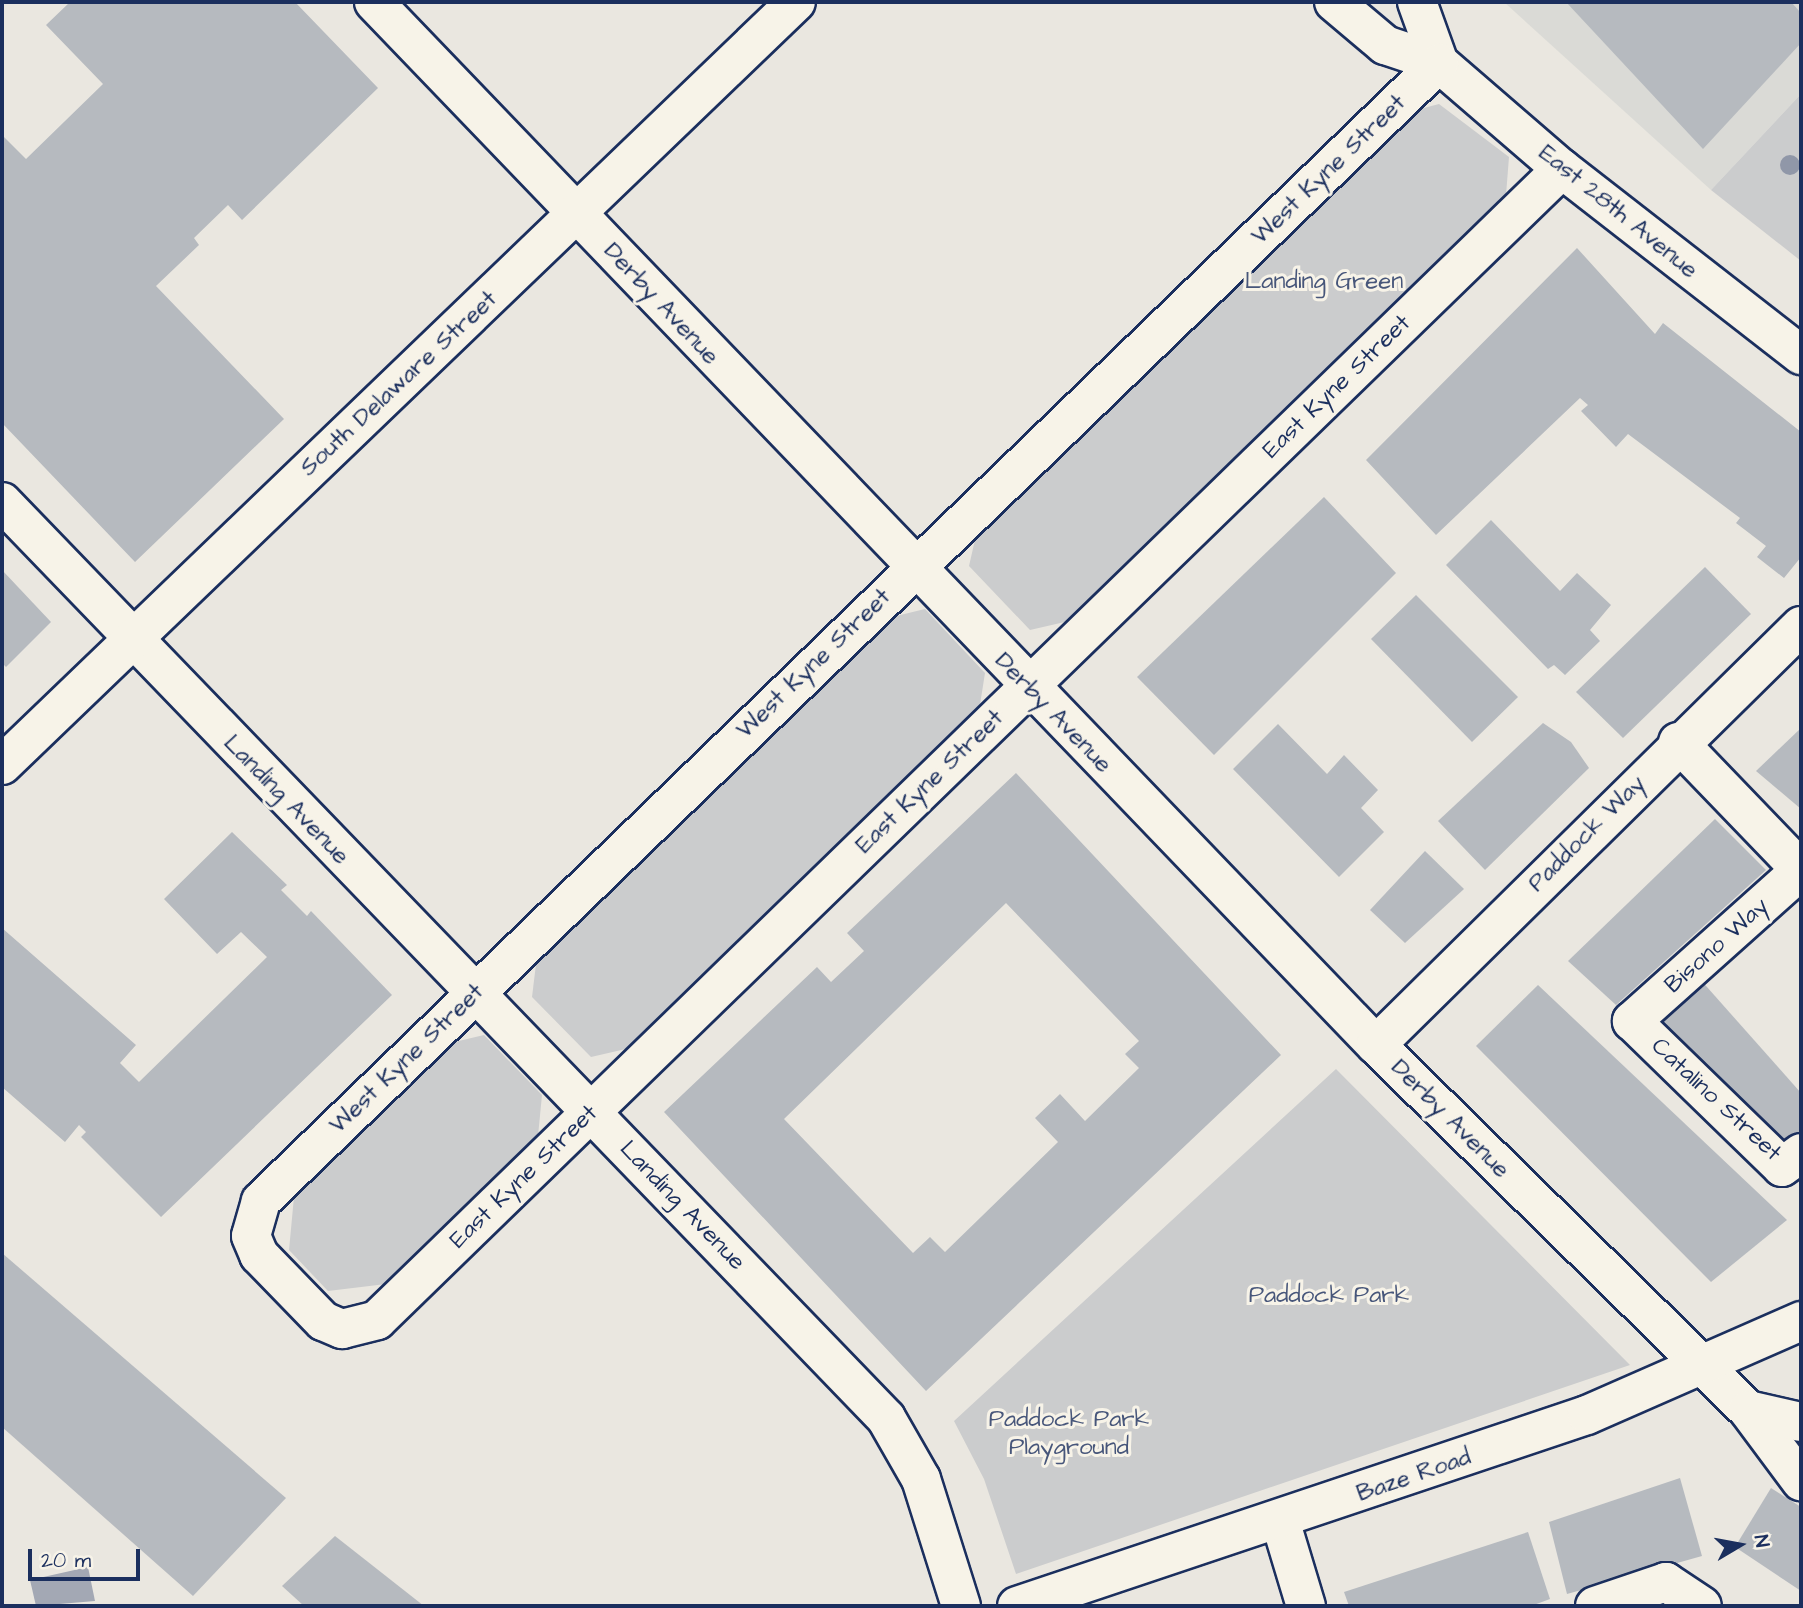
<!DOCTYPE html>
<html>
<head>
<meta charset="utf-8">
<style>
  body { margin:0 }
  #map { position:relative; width:1803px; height:1608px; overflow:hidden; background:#eae7e0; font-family:"Architects Daughter",sans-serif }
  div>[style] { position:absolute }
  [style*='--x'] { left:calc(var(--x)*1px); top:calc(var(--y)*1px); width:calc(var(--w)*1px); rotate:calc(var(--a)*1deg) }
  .built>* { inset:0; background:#dadad6 }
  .green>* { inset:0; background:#cbcccd }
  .water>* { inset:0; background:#a3a8b4 }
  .building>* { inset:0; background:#b6babf }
  .roads { filter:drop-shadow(2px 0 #1b2f5e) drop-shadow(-2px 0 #1b2f5e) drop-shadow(0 2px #1b2f5e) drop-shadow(0 -2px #1b2f5e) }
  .minor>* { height:38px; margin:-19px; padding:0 19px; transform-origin:19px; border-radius:19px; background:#f7f3e8 }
  .trees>* { width:20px; height:20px; margin:-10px; border-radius:50%; background:#9097a8 }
  span { translate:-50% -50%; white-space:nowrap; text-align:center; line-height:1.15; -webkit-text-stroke:6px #f7f3e8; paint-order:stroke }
  .street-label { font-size:24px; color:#1b2f5e }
  .park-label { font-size:24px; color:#47567a }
  .frame { position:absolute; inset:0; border:4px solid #1b2f5e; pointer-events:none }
  .north { position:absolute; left:1705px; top:1510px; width:70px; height:70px; -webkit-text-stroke:5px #f7f3e8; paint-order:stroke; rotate:80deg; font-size:19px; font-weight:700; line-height:28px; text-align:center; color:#1b2f5e }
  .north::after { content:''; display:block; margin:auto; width:24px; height:32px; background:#1b2f5e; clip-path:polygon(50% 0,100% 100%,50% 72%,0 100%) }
  .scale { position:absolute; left:28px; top:1549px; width:112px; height:32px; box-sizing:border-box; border:4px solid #1b2f5e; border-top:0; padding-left:9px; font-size:21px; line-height:24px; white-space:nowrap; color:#1b2f5e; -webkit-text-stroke:5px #f7f3e8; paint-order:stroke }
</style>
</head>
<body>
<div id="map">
  <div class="built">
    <div style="clip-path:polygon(1504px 2px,1801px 2px,1801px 94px,1711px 190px)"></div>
  </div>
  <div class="green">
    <div style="clip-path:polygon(1801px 94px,1801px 261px,1711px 190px)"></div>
    <div style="clip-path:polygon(1439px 104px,1509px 157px,1506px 195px,1069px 621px,1030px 630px,969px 566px,977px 531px,1405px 113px)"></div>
    <div style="clip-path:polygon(925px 609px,985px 673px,979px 711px,630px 1048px,591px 1057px,532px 997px,537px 956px,888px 618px)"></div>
    <div style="clip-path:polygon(484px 1035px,542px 1095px,538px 1136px,386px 1284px,328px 1291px,289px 1250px,294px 1197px,446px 1044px)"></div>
    <div style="clip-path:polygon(1336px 1069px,1630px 1365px,1016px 1574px,984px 1479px,954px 1421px)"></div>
  </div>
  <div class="water">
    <div style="clip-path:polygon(88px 1567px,95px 1601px,36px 1606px,30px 1580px)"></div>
  </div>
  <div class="building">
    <div style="clip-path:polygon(70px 2px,295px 2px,378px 88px,242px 220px,228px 205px,194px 238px,199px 245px,156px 286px,284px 419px,135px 562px,2px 423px,2px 135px,26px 159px,103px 84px,46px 25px)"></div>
    <div style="clip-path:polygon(1566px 2px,1791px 2px,1801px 13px,1801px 43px,1703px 149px)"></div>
    <div style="clip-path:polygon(1577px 248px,1655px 334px,1663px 323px,1801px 432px,1801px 557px,1784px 578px,1757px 557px,1766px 546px,1736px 523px,1740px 518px,1628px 434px,1616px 447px,1581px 411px,1588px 405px,1580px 398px,1436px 535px,1366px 460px)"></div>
    <div style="clip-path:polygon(1324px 497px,1396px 573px,1214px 755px,1137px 677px)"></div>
    <div style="clip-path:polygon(1491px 520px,1560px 591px,1577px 573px,1611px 605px,1590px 630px,1600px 641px,1565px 675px,1554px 665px,1548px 669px,1446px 565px)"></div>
    <div style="clip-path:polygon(1705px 567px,1751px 614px,1623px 738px,1576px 692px)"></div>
    <div style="clip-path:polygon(2px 570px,51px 622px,6px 667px,2px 663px)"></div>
    <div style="clip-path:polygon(1416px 595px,1518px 697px,1472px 742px,1371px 639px)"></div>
    <div style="clip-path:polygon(1543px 723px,1571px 742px,1589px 768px,1485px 870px,1438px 821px)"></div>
    <div style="clip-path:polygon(1278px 724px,1327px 774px,1344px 755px,1378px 790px,1361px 808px,1384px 832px,1339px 877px,1233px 769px)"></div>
    <div style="clip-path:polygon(1801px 728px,1801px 809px,1756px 771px)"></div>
    <div style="clip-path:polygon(evenodd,1016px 773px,1281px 1055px,926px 1391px,664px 1112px,817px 967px,831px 982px,864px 951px,847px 933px,1016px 773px,1006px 903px,1139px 1041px,1125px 1054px,1139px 1068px,1085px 1121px,1060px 1094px,1035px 1118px,1058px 1142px,945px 1252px,930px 1237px,913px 1253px,784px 1119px,1006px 903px)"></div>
    <div style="clip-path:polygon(1715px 819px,1766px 870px,1616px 1005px,1568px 961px)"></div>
    <div style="clip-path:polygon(232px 832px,287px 885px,281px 890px,307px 916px,311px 911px,392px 995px,161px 1217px,81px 1137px,86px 1132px,79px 1125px,65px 1142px,2px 1087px,2px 928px,136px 1045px,120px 1063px,139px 1082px,267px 957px,241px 932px,217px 954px,164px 899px)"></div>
    <div style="clip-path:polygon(1425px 851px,1464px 889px,1405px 943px,1370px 910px)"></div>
    <div style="clip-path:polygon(1699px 978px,1801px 1093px,1801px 1136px,1780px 1155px,1653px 1021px)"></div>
    <div style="clip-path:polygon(1538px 985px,1787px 1220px,1711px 1282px,1476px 1046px)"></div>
    <div style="clip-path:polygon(2px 1253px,286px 1498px,193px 1596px,2px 1427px)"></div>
    <div style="clip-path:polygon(1680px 1478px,1702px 1556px,1567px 1594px,1549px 1522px)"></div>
    <div style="clip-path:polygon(1771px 1488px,1801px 1507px,1801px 1591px,1735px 1547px)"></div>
    <div style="clip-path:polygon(1528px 1532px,1550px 1599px,1531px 1606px,1349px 1606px,1344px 1592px)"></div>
    <div style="clip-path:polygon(335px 1536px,424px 1606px,304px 1606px,282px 1586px)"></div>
  </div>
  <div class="roads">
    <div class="minor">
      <div style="--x:374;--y:2;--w:1446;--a:46.15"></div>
      <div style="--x:1376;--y:1045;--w:521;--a:44.46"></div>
      <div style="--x:1748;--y:1410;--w:89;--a:53.3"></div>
      <div style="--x:1334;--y:2;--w:67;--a:40.1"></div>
      <div style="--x:1385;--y:45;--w:57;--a:18.4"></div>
      <div style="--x:1439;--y:63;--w:162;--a:40.8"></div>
      <div style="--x:1562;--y:169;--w:303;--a:37.9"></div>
      <div style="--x:1417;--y:2;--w:65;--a:70.2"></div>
      <div style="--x:1439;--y:63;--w:1638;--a:135.99"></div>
      <div style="--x:261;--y:1201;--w:36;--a:106"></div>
      <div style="--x:251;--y:1236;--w:21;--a:67"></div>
      <div style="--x:259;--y:1255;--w:92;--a:45.9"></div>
      <div style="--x:323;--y:1321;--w:21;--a:23"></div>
      <div style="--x:342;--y:1329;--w:36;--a:-14"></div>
      <div style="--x:377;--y:1320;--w:1652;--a:-44.17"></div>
      <div style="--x:2;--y:502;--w:1273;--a:46.02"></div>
      <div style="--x:886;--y:1418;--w:70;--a:60.2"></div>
      <div style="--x:921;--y:1479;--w:133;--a:72.5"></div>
      <div style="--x:1678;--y:742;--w:178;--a:46.1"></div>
      <div style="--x:2;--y:765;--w:1101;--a:-43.86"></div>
      <div style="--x:1801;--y:870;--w:227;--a:138.2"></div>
      <div style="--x:1632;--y:1021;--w:209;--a:44.2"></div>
      <div style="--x:1782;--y:1167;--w:24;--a:-36"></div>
      <div style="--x:1376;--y:1045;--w:597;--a:-44.59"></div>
      <div style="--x:1748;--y:1410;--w:54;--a:12.8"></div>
      <div style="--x:1280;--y:1520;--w:90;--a:73.2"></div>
      <div style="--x:1017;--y:1606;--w:601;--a:-18.53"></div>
      <div style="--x:1587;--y:1415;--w:234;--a:-23.7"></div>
      <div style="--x:1595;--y:1606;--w:75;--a:-18.7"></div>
      <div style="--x:1666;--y:1582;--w:43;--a:33.7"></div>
    </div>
  </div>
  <div class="trees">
    <div style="left:1790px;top:165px"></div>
  </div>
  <div class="street-label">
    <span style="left:1329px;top:170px;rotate:-44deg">West Kyne Street</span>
    <span style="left:1618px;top:212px;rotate:39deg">East 28th Avenue</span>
    <span style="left:661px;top:304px;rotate:47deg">Derby Avenue</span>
    <span style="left:399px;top:384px;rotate:-43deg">South Delaware Street</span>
    <span style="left:1337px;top:387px;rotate:-44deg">East Kyne Street</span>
    <span style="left:814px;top:664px;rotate:-44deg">West Kyne Street</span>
    <span style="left:1053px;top:713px;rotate:46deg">Derby Avenue</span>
    <span style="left:930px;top:782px;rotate:-44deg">East Kyne Street</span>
    <span style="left:286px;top:800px;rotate:46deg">Landing Avenue</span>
    <span style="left:1587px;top:834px;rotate:-45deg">Paddock Way</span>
    <span style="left:1717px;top:946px;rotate:-42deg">Bisono Way</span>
    <span style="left:407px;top:1059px;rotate:-44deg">West Kyne Street</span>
    <span style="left:1716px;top:1100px;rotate:43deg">Catalino Street</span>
    <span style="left:1450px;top:1119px;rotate:45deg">Derby Avenue</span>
    <span style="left:524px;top:1177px;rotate:-44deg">East Kyne Street</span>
    <span style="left:682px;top:1206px;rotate:46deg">Landing Avenue</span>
    <span style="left:1414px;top:1476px;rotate:-19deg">Baze Road</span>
  </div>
  <div class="park-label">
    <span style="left:1324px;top:282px">Landing Green</span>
    <span style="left:1329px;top:1296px">Paddock Park</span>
    <span style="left:1069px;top:1434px">Paddock Park<br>Playground</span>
  </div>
  <div class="frame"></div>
  <div class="north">N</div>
  <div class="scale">20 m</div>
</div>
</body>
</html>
